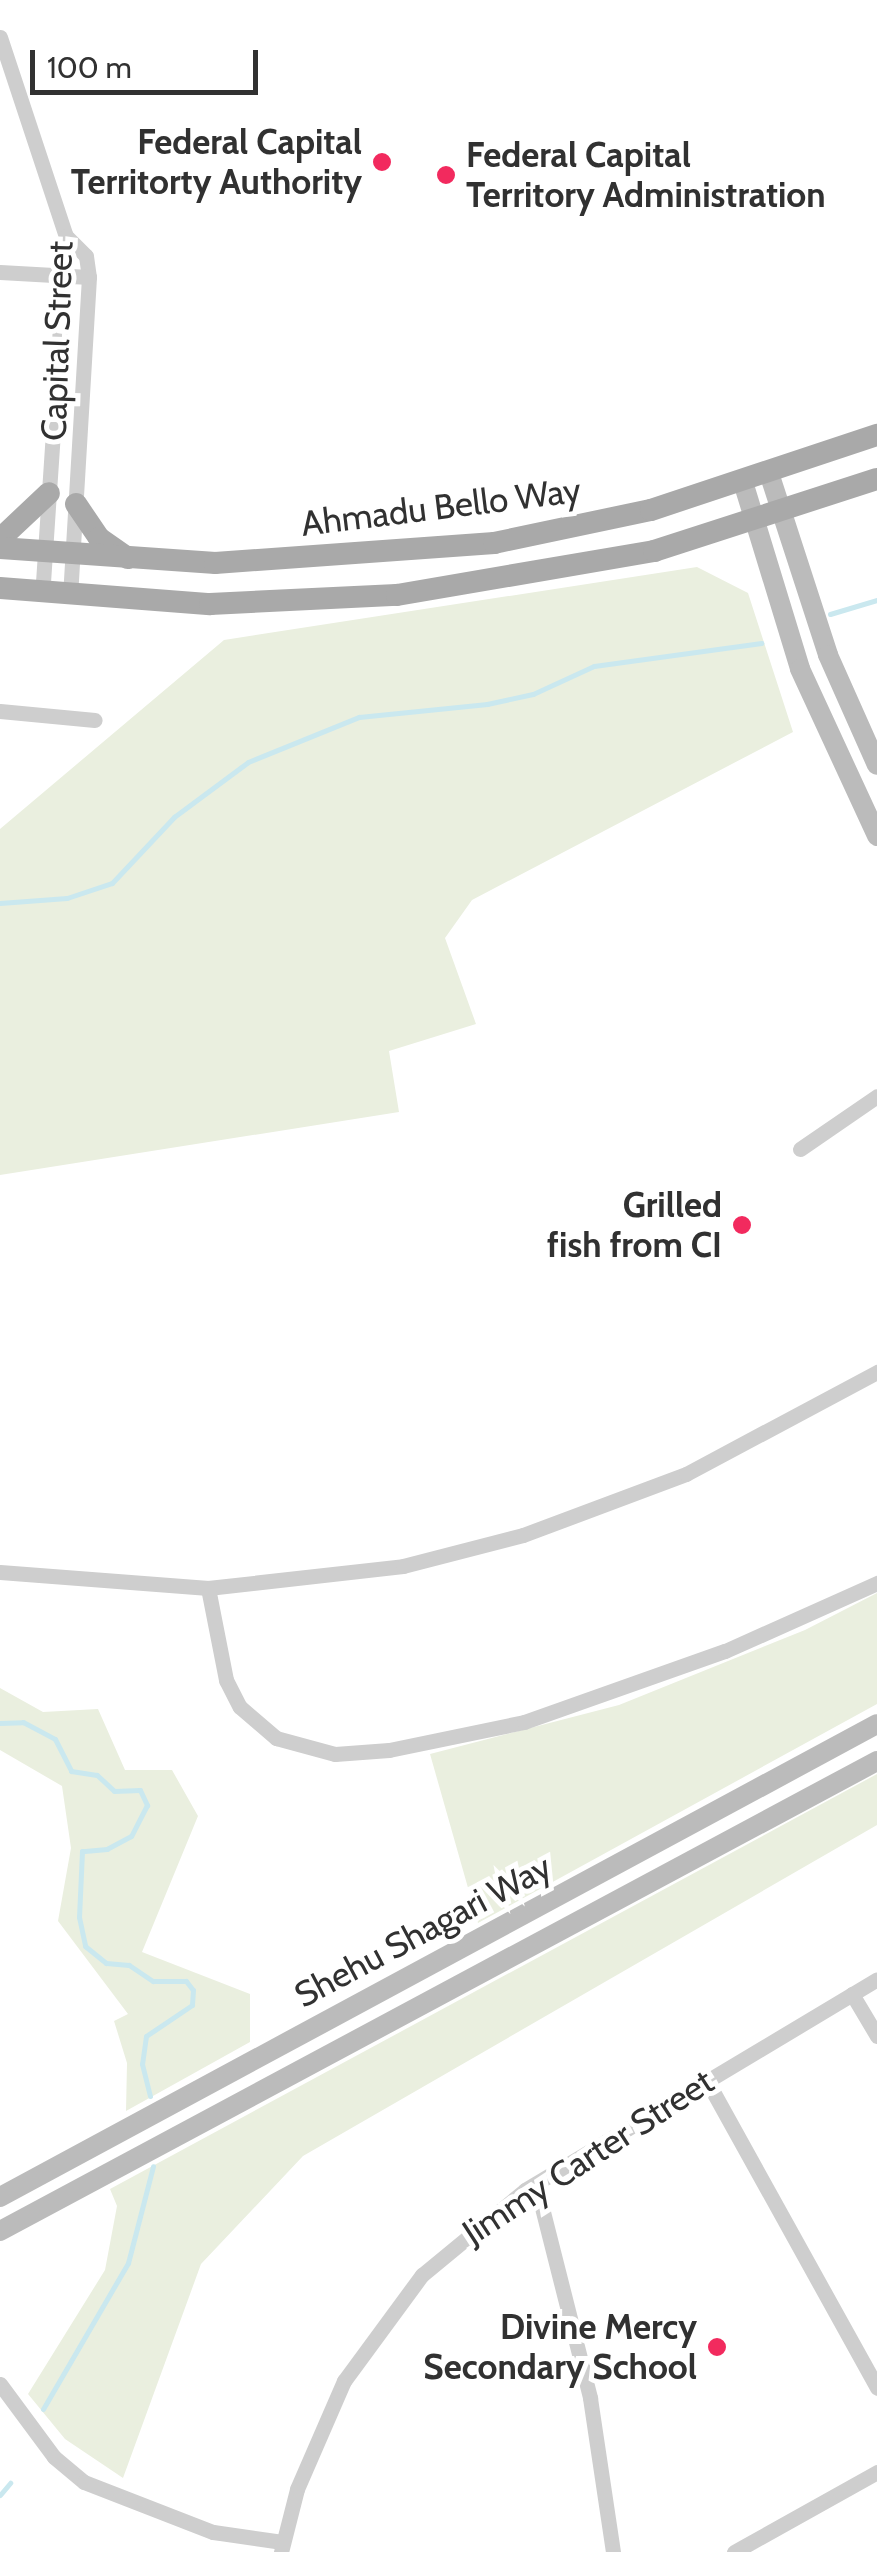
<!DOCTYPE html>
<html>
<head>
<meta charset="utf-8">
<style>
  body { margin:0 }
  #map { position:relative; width:877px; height:2552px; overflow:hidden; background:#fff; font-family:Cabin,sans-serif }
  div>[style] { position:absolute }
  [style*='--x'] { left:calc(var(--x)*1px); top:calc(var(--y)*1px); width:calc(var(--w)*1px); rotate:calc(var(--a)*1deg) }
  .green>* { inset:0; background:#eaefdf }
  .stream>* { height:5px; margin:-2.5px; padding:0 2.5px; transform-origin:2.5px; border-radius:2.5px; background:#cae8ef }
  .street>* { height:15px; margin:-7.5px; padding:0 7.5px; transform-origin:7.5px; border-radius:7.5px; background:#cecece }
  .secondary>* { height:20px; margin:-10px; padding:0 10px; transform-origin:10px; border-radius:10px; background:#bbb }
  .primary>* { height:22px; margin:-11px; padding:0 11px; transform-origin:11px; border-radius:11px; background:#a9a9a9 }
  .dots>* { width:28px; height:28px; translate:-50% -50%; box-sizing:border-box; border:5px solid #fff; border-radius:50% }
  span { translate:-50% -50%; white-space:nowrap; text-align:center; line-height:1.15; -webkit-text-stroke:10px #fff; paint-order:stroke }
  .poi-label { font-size:35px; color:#313131; font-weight:700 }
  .right { translate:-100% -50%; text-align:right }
  .left { translate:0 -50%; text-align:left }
  .street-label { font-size:35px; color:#313131 }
  .scale { position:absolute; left:30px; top:50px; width:228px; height:45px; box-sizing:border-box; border:5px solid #313131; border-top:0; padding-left:12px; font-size:30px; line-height:35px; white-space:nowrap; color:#313131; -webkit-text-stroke:8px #fff; paint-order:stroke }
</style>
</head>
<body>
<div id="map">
  <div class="green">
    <div style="clip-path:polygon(697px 567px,748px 593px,793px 732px,472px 900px,445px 938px,476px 1024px,389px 1051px,399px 1112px,0 1175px,0 829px,224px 640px)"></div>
    <div style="clip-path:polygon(877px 1593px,877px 1704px,478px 1923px,430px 1754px,619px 1705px,805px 1630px)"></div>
    <div style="clip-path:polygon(0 1688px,43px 1712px,98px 1709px,125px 1770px,172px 1770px,198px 1816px,142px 1952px,250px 1994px,250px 2042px,126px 2111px,127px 2063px,114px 2021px,128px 2014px,58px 1921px,71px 1848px,62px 1786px,0 1750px)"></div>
    <div style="clip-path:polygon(877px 1774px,877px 1825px,303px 2156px,201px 2264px,123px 2478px,65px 2439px,28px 2394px,105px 2270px,117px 2206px,110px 2189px)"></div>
  </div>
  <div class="stream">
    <div style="--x:830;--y:614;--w:49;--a:-16.6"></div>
    <div style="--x:0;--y:903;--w:67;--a:-4.3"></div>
    <div style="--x:67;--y:898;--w:47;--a:-18.4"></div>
    <div style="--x:112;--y:883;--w:91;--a:-46.8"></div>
    <div style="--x:174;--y:817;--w:92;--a:-36.6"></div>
    <div style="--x:248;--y:762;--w:120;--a:-22.1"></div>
    <div style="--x:359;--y:717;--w:129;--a:-5.8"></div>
    <div style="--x:487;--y:704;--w:47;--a:-12.3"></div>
    <div style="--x:533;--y:694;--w:67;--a:-24.7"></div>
    <div style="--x:594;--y:666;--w:169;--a:-7.8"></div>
    <div style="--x:0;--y:1723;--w:23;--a:-2"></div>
    <div style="--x:23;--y:1722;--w:36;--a:28"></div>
    <div style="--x:55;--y:1739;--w:36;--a:63"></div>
    <div style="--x:71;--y:1771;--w:26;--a:9"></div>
    <div style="--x:97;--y:1775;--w:23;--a:43"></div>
    <div style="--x:114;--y:1791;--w:26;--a:-2"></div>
    <div style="--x:140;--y:1790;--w:17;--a:65"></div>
    <div style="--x:147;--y:1805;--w:35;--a:117"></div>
    <div style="--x:131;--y:1836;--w:27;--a:152"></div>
    <div style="--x:107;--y:1849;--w:25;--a:175"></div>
    <div style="--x:82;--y:1851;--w:66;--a:92.6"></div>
    <div style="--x:79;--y:1917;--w:30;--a:78"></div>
    <div style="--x:85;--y:1946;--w:27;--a:39"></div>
    <div style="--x:106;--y:1963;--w:23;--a:5"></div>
    <div style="--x:129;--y:1965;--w:29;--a:34"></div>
    <div style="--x:153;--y:1981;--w:33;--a:0"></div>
    <div style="--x:186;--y:1981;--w:11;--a:52"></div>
    <div style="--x:193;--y:1990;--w:15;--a:94"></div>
    <div style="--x:192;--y:2005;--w:55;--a:146"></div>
    <div style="--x:146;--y:2036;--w:28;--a:98"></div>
    <div style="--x:142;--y:2064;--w:33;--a:76"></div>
    <div style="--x:43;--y:2409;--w:169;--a:-59.8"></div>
    <div style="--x:128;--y:2263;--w:100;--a:-75.5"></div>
    <div style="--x:0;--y:2495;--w:16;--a:-50"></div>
  </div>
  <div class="street">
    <div style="--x:0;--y:37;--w:210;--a:71.7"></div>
    <div style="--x:66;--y:236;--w:358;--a:93.8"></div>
    <div style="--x:66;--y:236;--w:28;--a:45"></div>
    <div style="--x:86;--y:256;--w:21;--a:82"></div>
    <div style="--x:89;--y:277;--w:319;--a:93.4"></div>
    <div style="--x:0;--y:272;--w:89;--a:3.2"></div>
    <div style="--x:0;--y:711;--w:95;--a:5.4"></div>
    <div style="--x:800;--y:1149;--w:93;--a:-34.5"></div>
    <div style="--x:0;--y:1572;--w:209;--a:4.4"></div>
    <div style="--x:208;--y:1588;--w:196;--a:-6.4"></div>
    <div style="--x:403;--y:1566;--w:124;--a:-14.5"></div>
    <div style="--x:523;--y:1535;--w:174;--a:-20.5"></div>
    <div style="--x:686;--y:1474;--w:217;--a:-28.1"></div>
    <div style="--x:208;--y:1588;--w:94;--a:78.9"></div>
    <div style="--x:226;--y:1680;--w:30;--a:63"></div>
    <div style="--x:240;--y:1707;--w:48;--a:40.7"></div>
    <div style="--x:276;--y:1738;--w:61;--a:15.2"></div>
    <div style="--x:335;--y:1754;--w:54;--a:-4.2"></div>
    <div style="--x:389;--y:1750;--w:138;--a:-11.7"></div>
    <div style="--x:524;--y:1722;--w:213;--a:-19.5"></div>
    <div style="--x:725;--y:1651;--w:167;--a:-24.1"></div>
    <div style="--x:852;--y:1994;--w:49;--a:59.2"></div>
    <div style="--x:706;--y:2079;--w:353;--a:61"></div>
    <div style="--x:536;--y:2184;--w:221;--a:75.8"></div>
    <div style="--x:590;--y:2398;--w:156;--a:81.5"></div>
    <div style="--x:0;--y:2384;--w:91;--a:53.5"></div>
    <div style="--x:54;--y:2457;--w:39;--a:40"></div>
    <div style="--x:84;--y:2482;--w:138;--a:21.2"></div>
    <div style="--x:213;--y:2532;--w:70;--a:8.2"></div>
    <div style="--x:281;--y:2552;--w:65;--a:-75.7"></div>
    <div style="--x:297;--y:2489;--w:118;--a:-66.5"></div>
    <div style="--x:344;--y:2381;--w:132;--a:-53.7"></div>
    <div style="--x:422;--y:2275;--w:134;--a:-39.5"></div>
    <div style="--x:525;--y:2190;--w:410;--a:-30.9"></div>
    <div style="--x:734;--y:2552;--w:164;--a:-29.2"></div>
  </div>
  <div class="secondary">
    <div style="--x:769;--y:473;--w:191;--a:72"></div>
    <div style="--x:828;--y:655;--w:120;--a:66"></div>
    <div style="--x:743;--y:482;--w:195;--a:73"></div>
    <div style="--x:800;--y:669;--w:184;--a:65.2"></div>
    <div style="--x:0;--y:2197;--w:996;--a:-28.34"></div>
    <div style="--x:0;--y:2231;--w:995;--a:-28.19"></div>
  </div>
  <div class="primary">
    <div style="--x:76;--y:504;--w:41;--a:55.9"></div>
    <div style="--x:99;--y:538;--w:35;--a:35"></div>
    <div style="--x:0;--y:539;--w:67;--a:-43.2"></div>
    <div style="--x:0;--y:548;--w:216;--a:4"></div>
    <div style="--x:215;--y:563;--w:280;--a:-4.1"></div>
    <div style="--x:494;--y:543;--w:160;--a:-11.9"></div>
    <div style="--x:651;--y:510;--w:238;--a:-18.4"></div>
    <div style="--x:0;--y:588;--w:211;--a:4.4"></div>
    <div style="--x:210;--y:604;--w:187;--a:-2.8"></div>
    <div style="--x:397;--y:595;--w:261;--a:-9.7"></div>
    <div style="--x:654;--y:551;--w:234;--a:-17.9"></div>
  </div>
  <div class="dots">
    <div style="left:382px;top:162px;background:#f22a5e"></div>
    <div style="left:446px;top:175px;background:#f22a5e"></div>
    <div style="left:742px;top:1225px;background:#f22a5e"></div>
    <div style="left:717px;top:2347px;background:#f22a5e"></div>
  </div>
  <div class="poi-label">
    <span class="right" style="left:362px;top:162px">Federal Capital<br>Territorty Authority</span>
    <span class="left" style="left:466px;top:175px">Federal Capital<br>Territory Administration</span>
    <span class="right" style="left:722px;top:1225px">Grilled<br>fish from CI</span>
    <span class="right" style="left:697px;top:2347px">Divine Mercy<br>Secondary School</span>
  </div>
  <div class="street-label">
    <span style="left:57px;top:341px;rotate:-88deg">Capital Street</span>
    <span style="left:441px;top:507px;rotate:-7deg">Ahmadu Bello Way</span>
    <span style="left:423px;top:1931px;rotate:-28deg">Shehu Shagari Way</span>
    <span style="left:588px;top:2157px;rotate:-33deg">Jimmy Carter Street</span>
  </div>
  <div class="scale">100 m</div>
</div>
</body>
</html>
